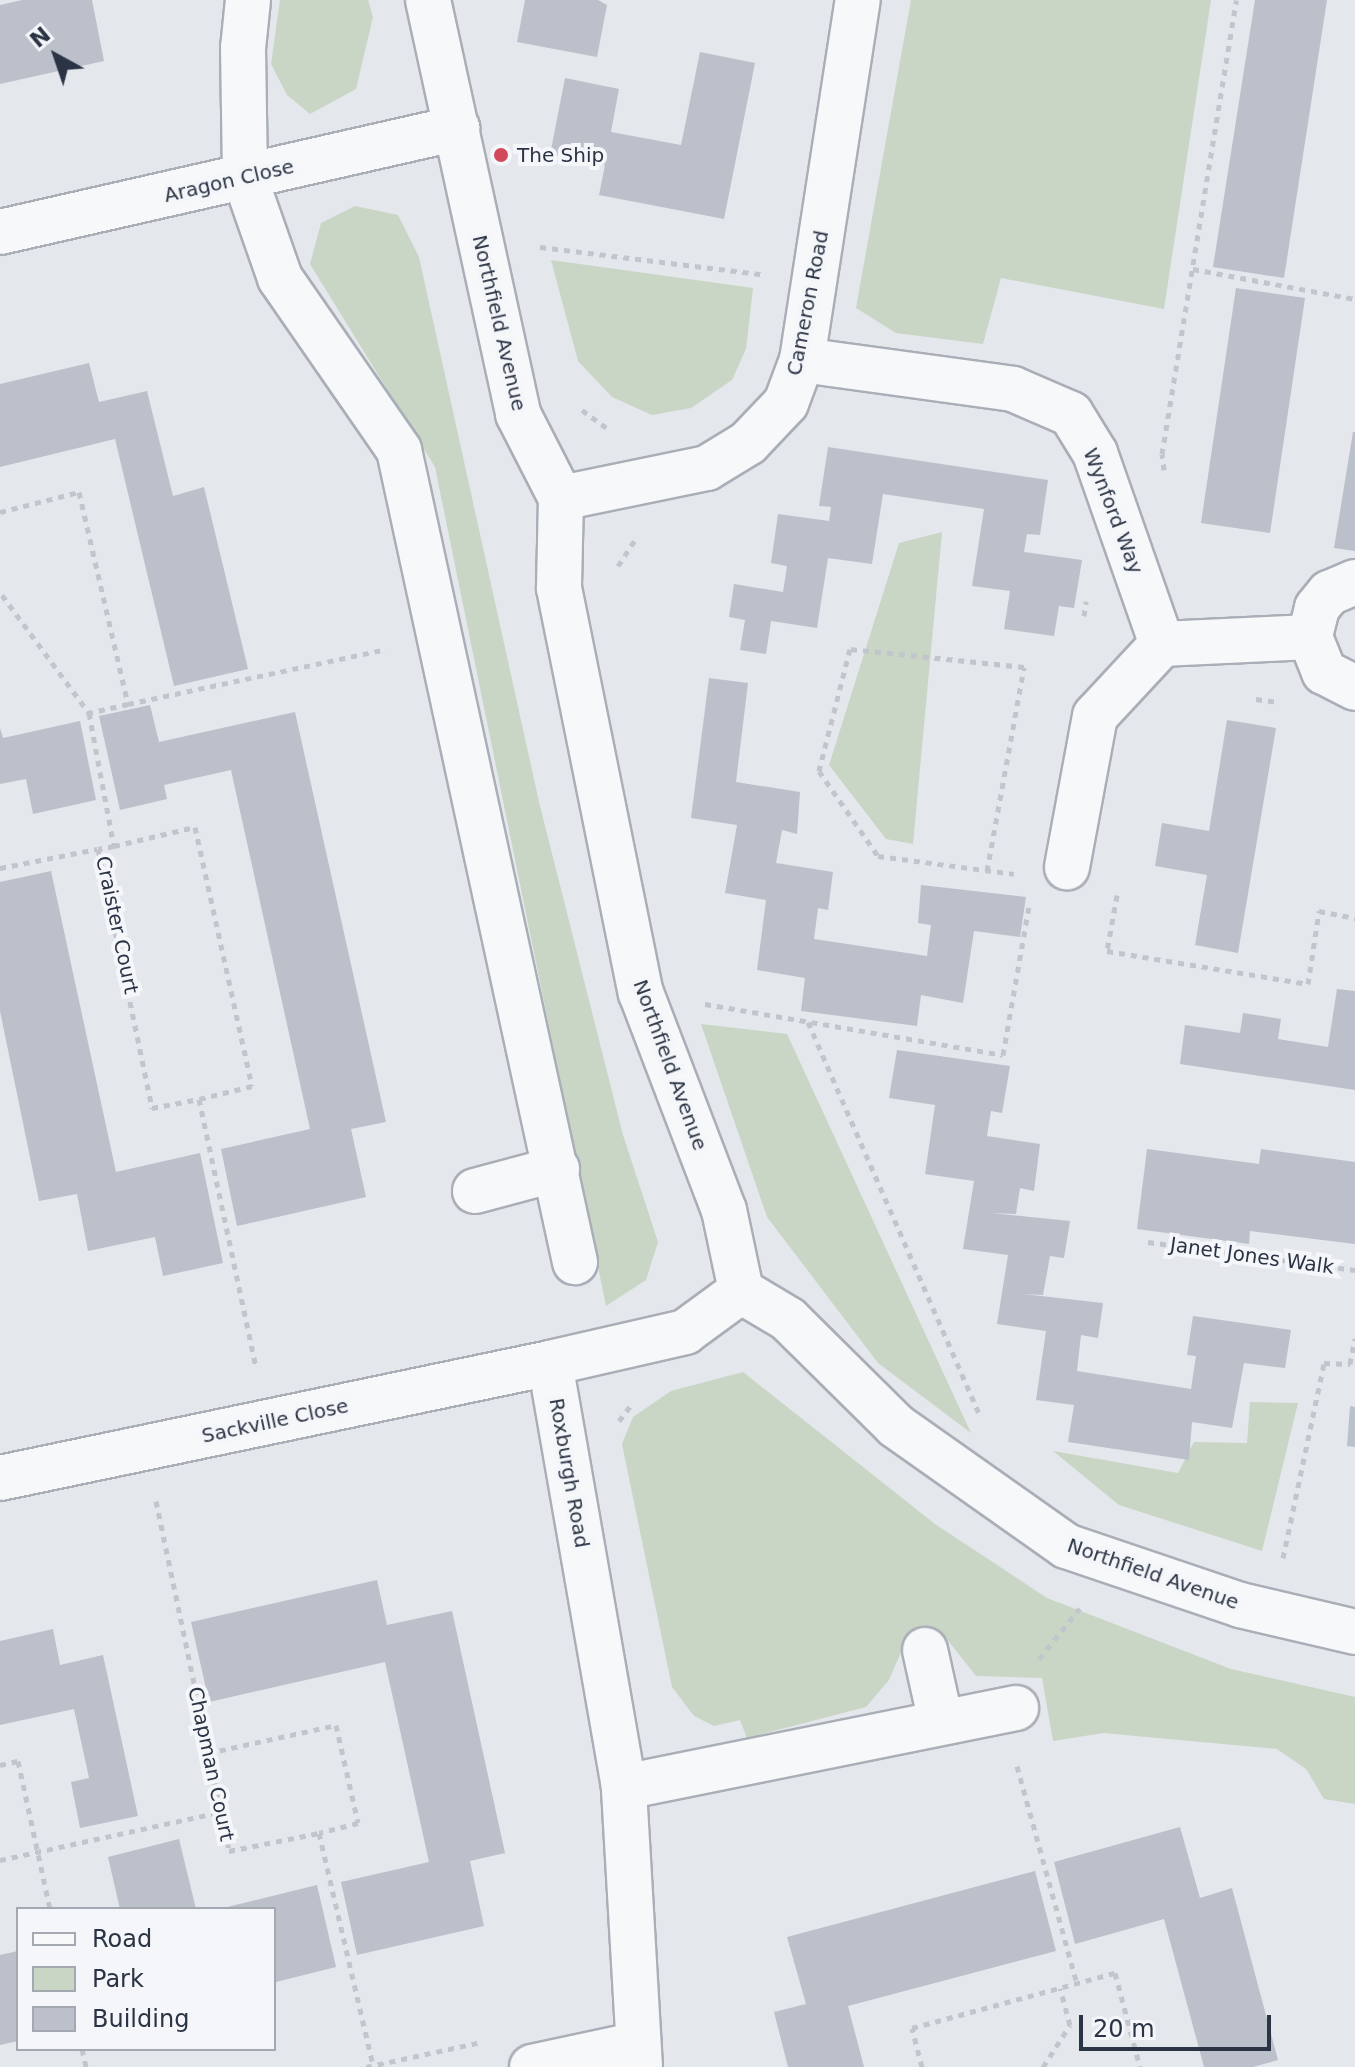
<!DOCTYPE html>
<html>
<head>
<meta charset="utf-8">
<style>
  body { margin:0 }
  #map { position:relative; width:1355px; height:2067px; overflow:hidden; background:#e4e7ec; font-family:"DejaVu Sans",sans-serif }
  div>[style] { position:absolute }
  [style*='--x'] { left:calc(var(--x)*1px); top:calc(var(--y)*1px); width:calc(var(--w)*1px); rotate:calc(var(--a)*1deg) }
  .green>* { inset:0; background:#c9d6c5 }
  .building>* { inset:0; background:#bbc0ca }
  .path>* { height:5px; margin-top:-2.5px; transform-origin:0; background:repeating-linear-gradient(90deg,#c2c5cb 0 6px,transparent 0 12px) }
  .roads { filter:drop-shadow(2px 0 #a9aeb7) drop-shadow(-2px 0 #a9aeb7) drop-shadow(0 2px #a9aeb7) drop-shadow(0 -2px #a9aeb7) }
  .minor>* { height:44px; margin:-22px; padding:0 22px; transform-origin:22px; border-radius:22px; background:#f7f8fa }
  .dots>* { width:22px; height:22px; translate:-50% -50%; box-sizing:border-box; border:4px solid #f4f6f9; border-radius:50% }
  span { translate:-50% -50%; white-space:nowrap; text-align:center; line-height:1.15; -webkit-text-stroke:8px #f4f6f9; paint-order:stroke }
  .poi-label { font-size:20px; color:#2b3445 }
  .left { translate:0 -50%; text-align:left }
  .street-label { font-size:20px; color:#2b3445 }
  .legend { position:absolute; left:16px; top:1907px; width:260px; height:144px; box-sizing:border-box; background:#f4f6f9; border:2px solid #a4a8b1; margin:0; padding:10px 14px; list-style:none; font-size:24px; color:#2b3445 }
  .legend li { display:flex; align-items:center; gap:16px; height:40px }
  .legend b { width:40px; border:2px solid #a4a8b1 }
  .north { position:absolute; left:16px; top:16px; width:80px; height:80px; -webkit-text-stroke:6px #f4f6f9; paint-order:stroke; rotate:320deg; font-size:22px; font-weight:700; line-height:32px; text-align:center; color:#2b3445 }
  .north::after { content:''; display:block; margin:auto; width:28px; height:36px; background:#2b3445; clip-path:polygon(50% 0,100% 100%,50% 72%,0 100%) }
  .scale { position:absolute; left:1079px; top:2015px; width:192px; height:36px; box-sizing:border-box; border:4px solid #2b3445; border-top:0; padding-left:10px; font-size:24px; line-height:28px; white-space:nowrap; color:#2b3445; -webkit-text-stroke:6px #f4f6f9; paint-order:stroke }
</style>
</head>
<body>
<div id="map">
  <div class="green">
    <div style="clip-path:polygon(280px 0,368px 0,373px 17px,356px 89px,310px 114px,287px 95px,271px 64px)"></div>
    <div style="clip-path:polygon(911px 0,1211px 0,1164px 309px,1001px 278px,983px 344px,896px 333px,856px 308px)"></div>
    <div style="clip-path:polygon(355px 206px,398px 215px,419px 257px,539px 802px,623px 1135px,658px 1242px,646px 1280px,606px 1306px,435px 467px,310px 264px,321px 223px)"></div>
    <div style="clip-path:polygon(551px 260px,753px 288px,746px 349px,732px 380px,691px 408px,652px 415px,612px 397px,578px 361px)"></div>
    <div style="clip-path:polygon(942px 532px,913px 844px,886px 839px,829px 765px,899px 543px)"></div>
    <div style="clip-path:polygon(701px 1024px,787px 1034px,971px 1433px,878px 1363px,767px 1217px)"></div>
    <div style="clip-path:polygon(743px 1372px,935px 1524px,1047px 1598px,1231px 1669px,1355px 1697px,1355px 1804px,1324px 1799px,1306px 1769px,1277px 1749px,1103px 1733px,1053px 1741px,1042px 1678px,976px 1676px,946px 1638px,904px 1645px,889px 1680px,866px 1707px,747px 1738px,740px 1720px,714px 1726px,694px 1716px,672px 1687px,622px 1444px,633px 1417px,671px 1391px)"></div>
    <div style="clip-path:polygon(1250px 1402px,1298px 1403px,1262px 1551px,1119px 1505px,1053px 1451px,1178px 1473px,1194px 1442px,1247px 1443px)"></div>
  </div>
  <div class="building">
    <div style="clip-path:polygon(22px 0,92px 0,104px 61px,0 84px,0 5px)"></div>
    <div style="clip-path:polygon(525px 0,598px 0,607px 5px,597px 57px,517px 42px)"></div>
    <div style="clip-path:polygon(1255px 0,1327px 0,1284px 278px,1213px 267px)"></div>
    <div style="clip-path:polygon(700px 52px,755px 63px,724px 219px,599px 195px,605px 165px,550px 155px,565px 78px,619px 89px,611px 132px,681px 145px)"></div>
    <div style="clip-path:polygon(1236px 288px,1305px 298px,1270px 533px,1201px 523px)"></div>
    <div style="clip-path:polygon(89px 363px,99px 402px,147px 391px,173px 496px,204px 487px,248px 669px,174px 686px,115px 439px,0 467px,0 384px)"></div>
    <div style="clip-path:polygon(1353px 432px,1355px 432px,1355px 551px,1334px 548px)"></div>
    <div style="clip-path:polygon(828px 447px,1048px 480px,1040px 535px,1027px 534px,1024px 552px,1082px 560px,1074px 608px,1059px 606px,1054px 636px,1004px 629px,1010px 591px,972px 586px,984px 509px,883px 494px,872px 564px,828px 558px,817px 628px,771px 621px,766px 654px,740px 650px,745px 620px,729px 617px,734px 584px,783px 592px,787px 566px,771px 563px,778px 514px,829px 521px,831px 507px,819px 506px)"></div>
    <div style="clip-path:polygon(709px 678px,748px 683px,736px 782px,800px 792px,797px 834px,782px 830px,776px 863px,833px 872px,828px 910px,818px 908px,814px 939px,927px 956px,931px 925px,918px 923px,921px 885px,1026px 897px,1020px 937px,974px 931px,963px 1003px,921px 995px,917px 1026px,801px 1011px,805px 978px,757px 970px,766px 900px,725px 893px,737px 825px,691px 818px)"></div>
    <div style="clip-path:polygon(150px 705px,159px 742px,295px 712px,386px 1122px,351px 1129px,366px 1197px,237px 1226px,221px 1149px,310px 1129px,231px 770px,164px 785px,167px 799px,120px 810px,99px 716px)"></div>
    <div style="clip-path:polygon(1227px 720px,1276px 728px,1238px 953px,1195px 945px,1207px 875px,1155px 866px,1162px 823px,1209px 831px)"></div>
    <div style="clip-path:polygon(80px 721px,96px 800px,33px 814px,26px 779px,0 784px,0 728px,3px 738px)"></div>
    <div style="clip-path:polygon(51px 871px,116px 1172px,200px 1153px,223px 1263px,163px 1276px,155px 1237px,88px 1251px,77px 1194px,39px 1201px,0 1011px,0 882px)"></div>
    <div style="clip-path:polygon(1337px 989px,1355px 991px,1355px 1090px,1180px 1064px,1185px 1025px,1240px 1033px,1243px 1013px,1281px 1019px,1278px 1039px,1328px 1047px)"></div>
    <div style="clip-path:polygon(897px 1050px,1010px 1066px,1002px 1113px,991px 1111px,987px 1136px,1040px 1144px,1034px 1191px,1020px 1188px,1016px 1214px,991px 1213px,1070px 1221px,1064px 1258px,1050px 1256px,1043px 1295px,1023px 1294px,1103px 1303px,1098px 1338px,1081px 1335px,1077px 1371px,1191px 1389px,1196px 1356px,1187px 1355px,1193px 1316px,1291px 1330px,1285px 1368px,1244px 1363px,1232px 1428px,1192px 1422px,1189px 1460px,1068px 1442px,1074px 1405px,1036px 1400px,1046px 1331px,997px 1324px,1008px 1255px,963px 1249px,974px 1181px,925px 1174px,935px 1105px,889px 1098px)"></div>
    <div style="clip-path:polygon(1147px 1149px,1259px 1164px,1261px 1149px,1355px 1162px,1355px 1244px,1250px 1231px,1249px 1244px,1137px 1229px)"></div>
    <div style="clip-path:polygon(1350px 1406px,1355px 1407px,1355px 1447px,1347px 1446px)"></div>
    <div style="clip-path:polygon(377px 1580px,387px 1625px,452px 1611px,505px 1853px,470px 1861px,484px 1926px,357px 1955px,341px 1882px,429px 1862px,385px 1662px,209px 1702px,191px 1622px)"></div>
    <div style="clip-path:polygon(53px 1629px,60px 1665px,103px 1655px,138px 1816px,80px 1828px,71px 1782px,89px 1778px,74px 1709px,0 1725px,0 1641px)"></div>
    <div style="clip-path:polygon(1180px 1827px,1200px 1898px,1232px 1888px,1278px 2060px,1253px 2067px,1204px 2067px,1164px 1919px,1075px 1944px,1054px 1862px)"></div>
    <div style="clip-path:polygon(179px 1839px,196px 1909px,120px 1909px,108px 1857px)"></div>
    <div style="clip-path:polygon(1035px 1871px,1056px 1951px,848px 2006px,864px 2067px,788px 2067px,774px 2012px,806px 2004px,787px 1937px)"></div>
    <div style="clip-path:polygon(317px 1885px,336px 1967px,276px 1982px,274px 1909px,223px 1908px)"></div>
    <div style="clip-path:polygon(18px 1951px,18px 2041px,0 2045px,0 1955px)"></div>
  </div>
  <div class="path">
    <div style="--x:540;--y:247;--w:223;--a:7"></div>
    <div style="--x:1193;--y:269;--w:165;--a:10.5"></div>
    <div style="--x:582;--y:410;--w:34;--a:36"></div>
    <div style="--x:1164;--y:470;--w:16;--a:-97"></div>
    <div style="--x:1162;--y:454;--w:460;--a:-80.7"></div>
    <div style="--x:0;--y:512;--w:81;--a:-14.2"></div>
    <div style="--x:79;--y:492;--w:218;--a:77"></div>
    <div style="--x:128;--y:704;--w:40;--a:167"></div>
    <div style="--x:89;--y:713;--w:135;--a:79.4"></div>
    <div style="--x:114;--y:846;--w:16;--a:169"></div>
    <div style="--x:98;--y:849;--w:265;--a:78.2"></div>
    <div style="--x:152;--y:1108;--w:48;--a:-10.8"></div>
    <div style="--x:199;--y:1099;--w:275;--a:78"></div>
    <div style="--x:618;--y:566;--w:30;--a:-57"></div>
    <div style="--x:2;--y:595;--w:147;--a:53.6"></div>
    <div style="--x:1084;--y:616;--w:15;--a:-82"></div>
    <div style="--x:1256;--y:699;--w:22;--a:8"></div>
    <div style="--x:128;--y:704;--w:264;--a:-12"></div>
    <div style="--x:114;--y:846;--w:83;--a:-13.2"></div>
    <div style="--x:195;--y:827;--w:265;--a:77.6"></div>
    <div style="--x:252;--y:1086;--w:55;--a:166.2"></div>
    <div style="--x:0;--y:868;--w:99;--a:-11.1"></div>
    <div style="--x:987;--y:871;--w:207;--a:-79.7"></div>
    <div style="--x:1024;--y:667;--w:175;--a:-174.1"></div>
    <div style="--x:850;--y:649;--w:126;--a:104.3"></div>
    <div style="--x:819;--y:771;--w:103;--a:55.2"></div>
    <div style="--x:878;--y:856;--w:137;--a:7.5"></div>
    <div style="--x:1117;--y:895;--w:57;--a:100.1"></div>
    <div style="--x:1107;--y:951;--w:204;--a:9.3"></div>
    <div style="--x:1308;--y:984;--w:74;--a:-81.4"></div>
    <div style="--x:1319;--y:911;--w:37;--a:11"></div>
    <div style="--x:705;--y:1004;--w:302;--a:9.7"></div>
    <div style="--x:1003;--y:1055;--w:151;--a:-80.1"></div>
    <div style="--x:808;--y:1022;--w:430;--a:66.4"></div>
    <div style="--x:1148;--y:1242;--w:209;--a:7.7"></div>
    <div style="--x:619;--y:1421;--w:21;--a:-53"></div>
    <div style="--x:156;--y:1501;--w:358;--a:78.2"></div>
    <div style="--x:229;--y:1851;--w:92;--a:-11.3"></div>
    <div style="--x:319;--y:1833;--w:238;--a:76.9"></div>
    <div style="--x:1283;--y:1558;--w:199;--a:-78.1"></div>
    <div style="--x:1324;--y:1363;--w:26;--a:2"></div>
    <div style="--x:1350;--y:1364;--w:26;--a:-79"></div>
    <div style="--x:1039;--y:1659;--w:65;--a:-51.2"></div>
    <div style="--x:208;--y:1753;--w:131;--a:-12.3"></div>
    <div style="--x:336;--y:1725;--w:100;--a:77.3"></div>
    <div style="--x:358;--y:1823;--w:40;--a:165.6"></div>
    <div style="--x:0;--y:1765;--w:18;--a:-13"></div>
    <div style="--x:18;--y:1761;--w:151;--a:77.8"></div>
    <div style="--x:1017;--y:1766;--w:226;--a:74.6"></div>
    <div style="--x:0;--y:1860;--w:226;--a:-12.3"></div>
    <div style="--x:82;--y:2049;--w:18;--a:77"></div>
    <div style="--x:366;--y:2067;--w:119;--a:-12.2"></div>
    <div style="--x:922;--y:2067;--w:40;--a:-104.4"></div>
    <div style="--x:912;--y:2028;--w:210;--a:-15.2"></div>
    <div style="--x:1115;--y:1973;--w:97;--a:75.1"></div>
    <div style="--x:1043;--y:2067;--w:50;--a:-57.3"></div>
    <div style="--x:1070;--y:2025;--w:38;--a:-105"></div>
  </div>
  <div class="roads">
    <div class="minor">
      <div style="--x:248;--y:0;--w:48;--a:95.9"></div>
      <div style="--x:243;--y:48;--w:130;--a:89.1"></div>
      <div style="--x:245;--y:178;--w:106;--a:70.7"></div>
      <div style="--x:280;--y:278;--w:209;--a:55.3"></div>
      <div style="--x:399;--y:450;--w:831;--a:77.77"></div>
      <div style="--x:428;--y:0;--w:424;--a:77.7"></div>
      <div style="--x:518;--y:414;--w:94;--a:62.9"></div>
      <div style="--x:561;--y:498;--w:90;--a:91.3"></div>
      <div style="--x:559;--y:588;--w:413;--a:78.6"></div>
      <div style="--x:641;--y:993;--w:232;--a:69.1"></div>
      <div style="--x:724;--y:1210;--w:83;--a:78.1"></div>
      <div style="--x:741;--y:1291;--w:55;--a:30.8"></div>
      <div style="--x:788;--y:1319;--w:152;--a:44.7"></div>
      <div style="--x:896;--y:1426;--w:208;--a:35.2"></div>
      <div style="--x:1066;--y:1546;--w:184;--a:18.7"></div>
      <div style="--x:1240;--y:1605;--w:118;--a:13.2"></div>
      <div style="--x:0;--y:232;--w:469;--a:-12.8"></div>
      <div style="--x:802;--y:360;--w:213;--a:7.8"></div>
      <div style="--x:1013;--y:389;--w:63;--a:23.3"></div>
      <div style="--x:1071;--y:414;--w:46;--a:58.4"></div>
      <div style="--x:1095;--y:453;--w:202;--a:70.7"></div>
      <div style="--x:1162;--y:644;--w:98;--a:132.9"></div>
      <div style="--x:1095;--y:716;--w:154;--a:100.5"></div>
      <div style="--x:561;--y:498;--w:149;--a:-11.6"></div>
      <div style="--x:707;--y:468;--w:48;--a:-31.4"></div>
      <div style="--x:748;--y:443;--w:55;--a:-46.5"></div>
      <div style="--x:786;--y:403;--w:46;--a:-69.6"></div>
      <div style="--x:802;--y:360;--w:364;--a:-81.2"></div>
      <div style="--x:1355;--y:582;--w:28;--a:157"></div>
      <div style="--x:1329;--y:593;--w:19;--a:129"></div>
      <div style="--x:1317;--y:608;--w:30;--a:104"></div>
      <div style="--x:1310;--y:637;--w:38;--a:68"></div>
      <div style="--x:1324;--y:672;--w:35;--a:27"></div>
      <div style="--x:1162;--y:644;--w:148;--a:-2.7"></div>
      <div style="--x:475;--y:1191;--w:85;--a:-15"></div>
      <div style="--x:0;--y:1478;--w:562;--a:-11.81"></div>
      <div style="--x:925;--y:1650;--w:74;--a:77.5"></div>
      <div style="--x:624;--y:1787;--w:400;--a:-11.4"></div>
      <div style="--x:532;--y:2067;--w:105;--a:-12.1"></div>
      <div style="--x:640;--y:2067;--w:280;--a:-93.3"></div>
      <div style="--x:624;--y:1787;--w:430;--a:-99.9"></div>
      <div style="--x:550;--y:1363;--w:139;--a:-12.9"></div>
      <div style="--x:685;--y:1332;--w:69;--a:-36.2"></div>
    </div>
  </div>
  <div class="dots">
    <div style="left:501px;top:155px;background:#d1495b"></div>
  </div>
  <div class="poi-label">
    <span class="left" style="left:517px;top:155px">The Ship</span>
  </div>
  <div class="street-label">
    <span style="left:229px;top:181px;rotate:-13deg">Aragon Close</span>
    <span style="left:808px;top:303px;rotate:-79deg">Cameron Road</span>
    <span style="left:499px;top:323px;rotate:77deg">Northfield Avenue</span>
    <span style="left:1113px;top:511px;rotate:69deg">Wynford Way</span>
    <span style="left:117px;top:925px;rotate:78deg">Craister Court</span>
    <span style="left:670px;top:1065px;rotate:70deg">Northfield Avenue</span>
    <span style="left:1252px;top:1256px;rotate:8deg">Janet Jones Walk</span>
    <span style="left:275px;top:1421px;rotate:-12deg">Sackville Close</span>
    <span style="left:569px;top:1473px;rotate:80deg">Roxburgh Road</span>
    <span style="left:1153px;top:1574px;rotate:19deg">Northfield Avenue</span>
    <span style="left:211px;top:1764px;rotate:78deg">Chapman Court</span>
  </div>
  <ul class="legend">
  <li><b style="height:10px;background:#f7f8fa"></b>Road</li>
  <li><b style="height:22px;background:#c9d6c5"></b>Park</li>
  <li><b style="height:22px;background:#bbc0ca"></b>Building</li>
  </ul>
  <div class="north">N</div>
  <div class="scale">20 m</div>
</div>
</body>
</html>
